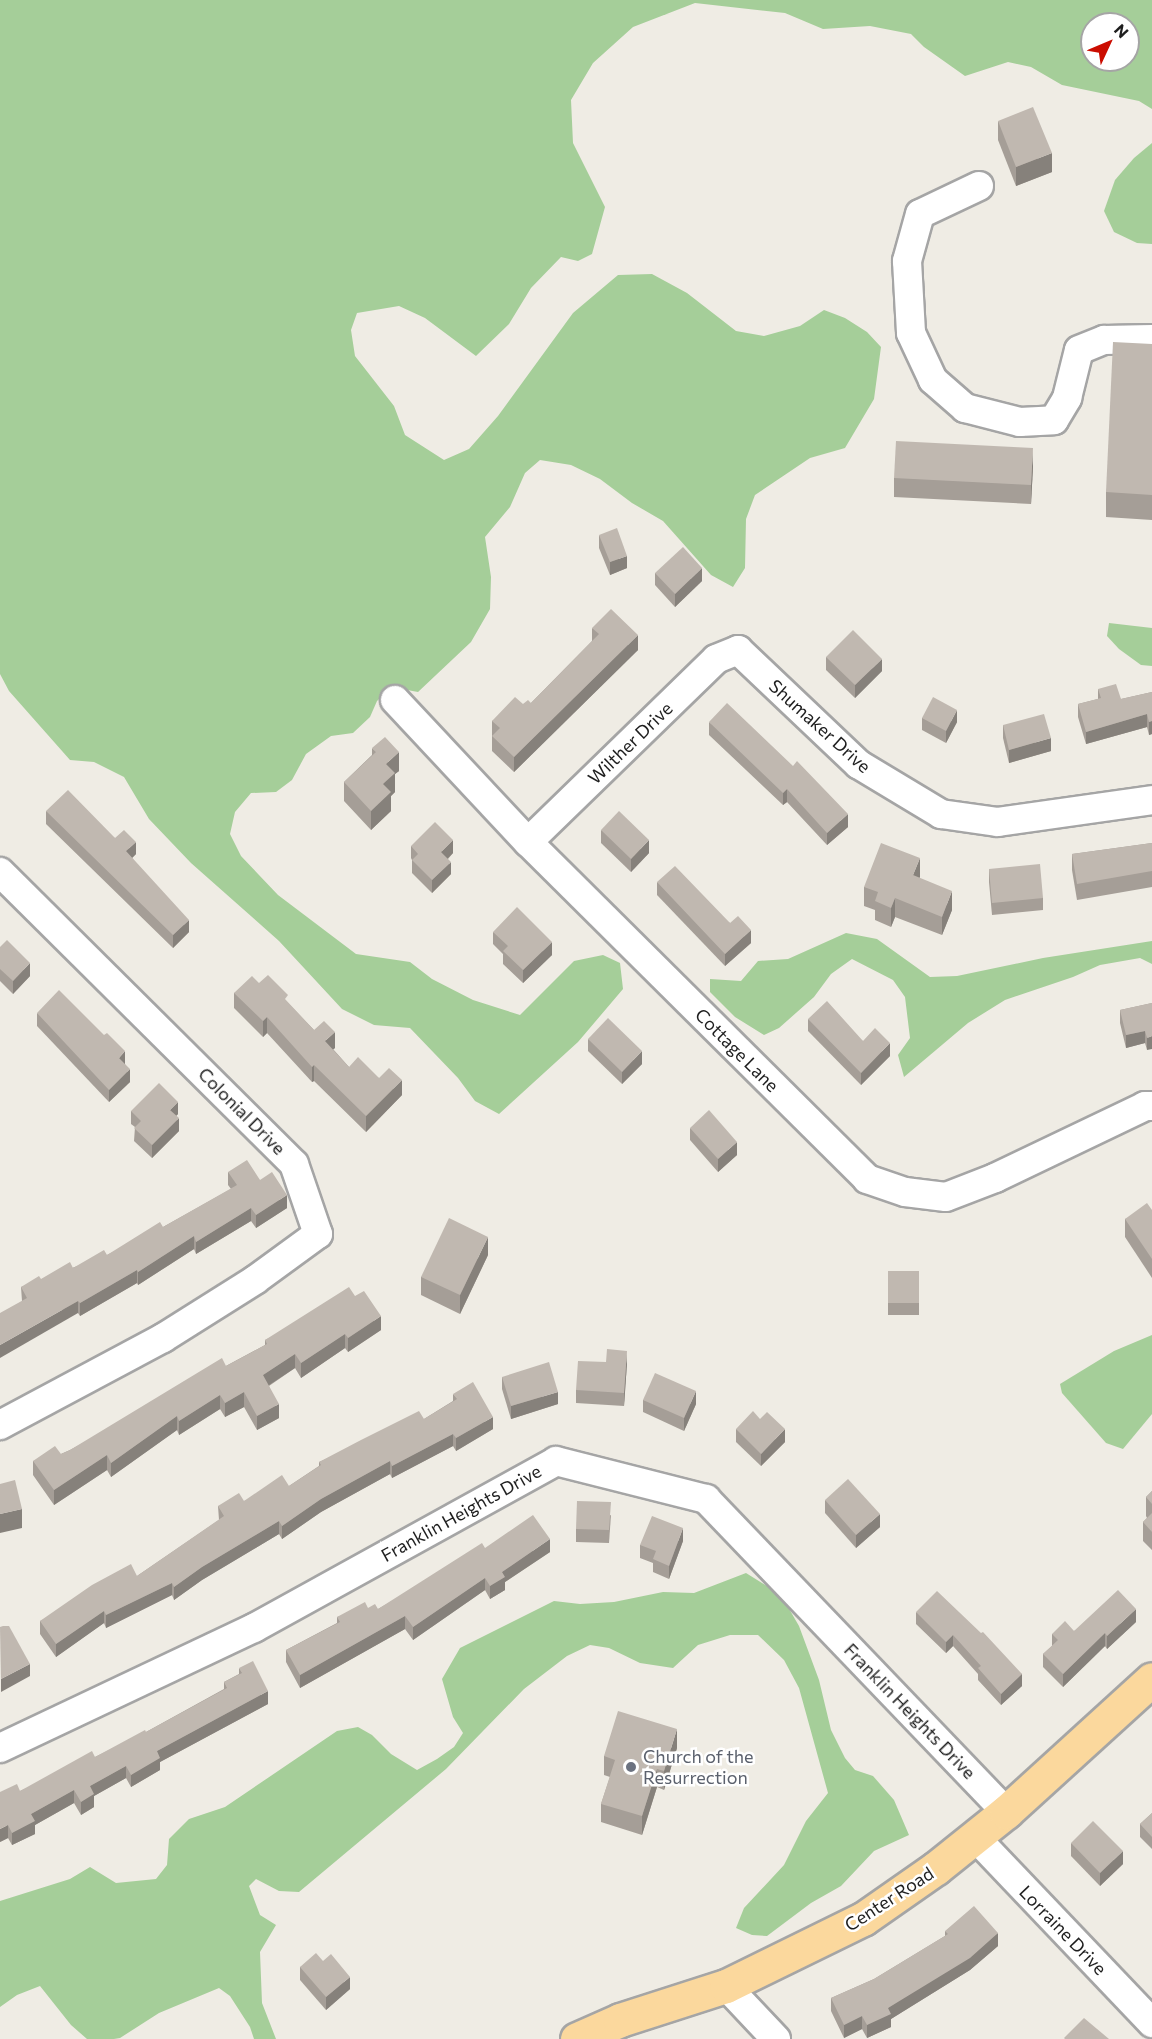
<!DOCTYPE html>
<html>
<head>
<meta charset="utf-8">
<style>
  body { margin:0 }
  #map { position:relative; width:1152px; height:2039px; overflow:hidden; background:#efece4; font-family:Commissioner,sans-serif }
  div>[style] { position:absolute }
  [style*='--x'] { left:calc(var(--x)*1px); top:calc(var(--y)*1px); width:calc(var(--w)*1px); rotate:calc(var(--a)*1deg) }
  .forest>* { inset:0; background:#a5ce99 }
  .roads { filter:drop-shadow(2px 0 #a5a5a5) drop-shadow(-2px 0 #a5a5a5) drop-shadow(0 2px #a5a5a5) drop-shadow(0 -2px #a5a5a5) }
  .minor>* { height:28px; margin:-14px; padding:0 14px; transform-origin:14px; border-radius:14px; background:#fff }
  .major>* { height:33px; margin:-16.5px; padding:0 16.5px; transform-origin:16.5px; border-radius:16.5px; background:#fbd89d }
  .wall>* { inset:0; background:#a59e97 }
  .shaded-wall>* { inset:0; background:#86817b }
  .building>* { inset:0; background:#c0b8b0 }
  .dots>* { width:16px; height:16px; translate:-50% -50%; box-sizing:border-box; border:3px solid #fff; border-radius:50% }
  span { translate:-50% -50%; white-space:nowrap; text-align:center; line-height:1.15; -webkit-text-stroke:5px #fff; paint-order:stroke }
  .street-label { font-size:18px; color:#1e1e1e }
  .worship-label { font-size:18px; color:#5b616d }
  .left { translate:0 -50%; text-align:left }
  .north { position:absolute; left:1080px; top:12px; width:60px; height:60px; box-sizing:border-box; background:#fff; border:2px solid #a5a5a5; border-radius:50%; rotate:46deg; font-size:16px; font-weight:700; line-height:24px; text-align:center; color:#1e1e1e }
  .north::after { content:''; display:block; margin:auto; width:21px; height:27px; background:#cb0d01; clip-path:polygon(50% 0,100% 100%,50% 72%,0 100%) }
</style>
</head>
<body>
<div id="map">
  <div class="forest">
    <div style="clip-path:polygon(evenodd,0 0,1152px 0,1152px 109px,1139px 101px,1062px 85px,1031px 67px,1008px 62px,965px 76px,924px 47px,911px 34px,870px 26px,823px 29px,785px 13px,695px 3px,633px 27px,593px 63px,571px 100px,573px 143px,605px 207px,592px 254px,578px 261px,561px 257px,531px 288px,509px 324px,476px 356px,425px 318px,399px 306px,357px 313px,351px 330px,355px 356px,394px 406px,405px 435px,444px 460px,469px 449px,498px 416px,573px 313px,618px 275px,652px 274px,687px 293px,736px 331px,764px 336px,800px 326px,824px 310px,845px 318px,867px 332px,881px 347px,874px 399px,845px 448px,810px 458px,755px 495px,746px 519px,745px 568px,733px 587px,711px 575px,663px 521px,632px 503px,600px 479px,571px 465px,540px 460px,525px 473px,510px 507px,485px 537px,491px 577px,490px 609px,471px 642px,418px 692px,391px 687px,377px 701px,370px 717px,353px 733px,331px 736px,306px 754px,292px 780px,276px 792px,251px 793px,235px 812px,230px 834px,241px 856px,278px 895px,356px 954px,410px 962px,432px 979px,473px 1000px,520px 1015px,574px 961px,603px 955px,620px 963px,623px 989px,578px 1042px,499px 1114px,475px 1101px,458px 1078px,410px 1028px,374px 1025px,342px 1009px,279px 941px,191px 863px,149px 819px,124px 777px,94px 762px,70px 760px,9px 691px,0 674px,0 0,1092px 24px,1128px 24px,1128px 60px,1092px 60px,1092px 24px)"></div>
    <div style="clip-path:polygon(1152px 143px,1152px 244px,1137px 243px,1114px 232px,1104px 211px,1115px 180px,1134px 158px)"></div>
    <div style="clip-path:polygon(1109px 623px,1152px 628px,1152px 666px,1141px 665px,1119px 649px,1107px 636px)"></div>
    <div style="clip-path:polygon(846px 933px,877px 939px,930px 977px,957px 976px,1043px 958px,1152px 941px,1152px 964px,1140px 958px,1100px 965px,1073px 977px,1005px 1000px,968px 1023px,904px 1077px,898px 1055px,910px 1038px,905px 997px,893px 980px,852px 959px,831px 974px,814px 997px,779px 1028px,764px 1035px,735px 1017px,710px 992px,710px 979px,741px 981px,758px 961px,788px 959px)"></div>
    <div style="clip-path:polygon(1152px 1335px,1152px 1414px,1123px 1449px,1106px 1443px,1062px 1393px,1060px 1384px,1114px 1351px)"></div>
    <div style="clip-path:polygon(746px 1573px,767px 1586px,788px 1607px,799px 1626px,819px 1680px,831px 1730px,845px 1758px,855px 1770px,873px 1776px,894px 1800px,909px 1835px,874px 1851px,841px 1886px,811px 1903px,767px 1936px,752px 1935px,736px 1928px,744px 1908px,784px 1865px,806px 1821px,828px 1793px,799px 1688px,784px 1660px,758px 1635px,730px 1635px,698px 1645px,673px 1668px,640px 1663px,609px 1648px,590px 1645px,567px 1656px,524px 1689px,446px 1769px,299px 1892px,279px 1891px,256px 1879px,249px 1886px,260px 1915px,276px 1925px,260px 1952px,262px 2003px,276px 2039px,254px 2039px,250px 2027px,230px 1996px,219px 1988px,159px 2013px,120px 2038px,114px 2039px,87px 2039px,71px 2025px,40px 1986px,17px 1995px,0 2007px,0 1901px,70px 1879px,90px 1867px,116px 1883px,156px 1879px,167px 1865px,169px 1839px,189px 1819px,225px 1807px,337px 1731px,358px 1727px,372px 1735px,391px 1754px,417px 1770px,437px 1759px,454px 1747px,463px 1733px,453px 1717px,442px 1679px,460px 1648px,554px 1601px,580px 1604px,614px 1602px,663px 1592px,694px 1593px)"></div>
  </div>
  <div class="roads">
    <div class="minor">
      <div style="--x:979;--y:186;--w:65;--a:154.6"></div>
      <div style="--x:920;--y:214;--w:49;--a:105.5"></div>
      <div style="--x:907;--y:261;--w:72;--a:86.8"></div>
      <div style="--x:911;--y:333;--w:52;--a:64.9"></div>
      <div style="--x:933;--y:380;--w:43;--a:41.2"></div>
      <div style="--x:965;--y:408;--w:57;--a:14.3"></div>
      <div style="--x:1020;--y:422;--w:34;--a:-3"></div>
      <div style="--x:1054;--y:420;--w:26;--a:-59"></div>
      <div style="--x:1067;--y:398;--w:49;--a:-76"></div>
      <div style="--x:1079;--y:350;--w:27;--a:-22"></div>
      <div style="--x:1104;--y:340;--w:48;--a:-1.2"></div>
      <div style="--x:395;--y:700;--w:195;--a:46.9"></div>
      <div style="--x:528;--y:842;--w:478;--a:44.8"></div>
      <div style="--x:867;--y:1179;--w:40;--a:18.9"></div>
      <div style="--x:905;--y:1192;--w:41;--a:7"></div>
      <div style="--x:946;--y:1197;--w:53;--a:-21.2"></div>
      <div style="--x:995;--y:1178;--w:166;--a:-25.6"></div>
      <div style="--x:1145;--y:1106;--w:7;--a:0"></div>
      <div style="--x:528;--y:842;--w:262;--a:-44.2"></div>
      <div style="--x:716;--y:659;--w:24;--a:-22"></div>
      <div style="--x:738;--y:650;--w:166;--a:43.5"></div>
      <div style="--x:858;--y:764;--w:97;--a:31.1"></div>
      <div style="--x:941;--y:814;--w:58;--a:8"></div>
      <div style="--x:998;--y:822;--w:156;--a:-8.1"></div>
      <div style="--x:0;--y:872;--w:414;--a:44.8"></div>
      <div style="--x:294;--y:1164;--w:74;--a:71.1"></div>
      <div style="--x:318;--y:1234;--w:78;--a:143.9"></div>
      <div style="--x:255;--y:1280;--w:109;--a:147.8"></div>
      <div style="--x:163;--y:1338;--w:185;--a:151.9"></div>
      <div style="--x:0;--y:1748;--w:281;--a:-25.3"></div>
      <div style="--x:254;--y:1628;--w:345;--a:-28.9"></div>
      <div style="--x:556;--y:1461;--w:155;--a:14.2"></div>
      <div style="--x:706;--y:1499;--w:434;--a:46.2"></div>
      <div style="--x:975;--y:1837;--w:257;--a:46.4"></div>
      <div style="--x:726;--y:1986;--w:73;--a:46.7"></div>
    </div>
    <div class="major">
      <div style="--x:577;--y:2039;--w:47;--a:-23.8"></div>
      <div style="--x:620;--y:2020;--w:111;--a:-17.8"></div>
      <div style="--x:726;--y:1986;--w:153;--a:-26.1"></div>
      <div style="--x:863;--y:1919;--w:89;--a:-34.9"></div>
      <div style="--x:936;--y:1868;--w:90;--a:-38.7"></div>
      <div style="--x:1006;--y:1812;--w:197;--a:-42.3"></div>
    </div>
  </div>
  <div class="wall">
    <div style="clip-path:polygon(998px 121px,1052px 172px,1016px 186px,998px 140px)"></div>
    <div style="clip-path:polygon(1152px 344px,1152px 520px,1106px 517px,1106px 492px)"></div>
    <div style="clip-path:polygon(1033px 467px,1031px 504px,894px 497px,894px 478px)"></div>
    <div style="clip-path:polygon(599px 535px,627px 568px,610px 575px,599px 548px)"></div>
    <div style="clip-path:polygon(655px 573px,702px 581px,675px 607px,655px 585px)"></div>
    <div style="clip-path:polygon(592px 628px,638px 650px,514px 772px,492px 751px,492px 721px,523px 704px,531px 703px,592px 641px)"></div>
    <div style="clip-path:polygon(826px 657px,882px 671px,855px 698px,826px 670px)"></div>
    <div style="clip-path:polygon(1098px 689px,1121px 699px,1152px 692px,1152px 734px,1149px 735px,1147px 727px,1086px 744px,1078px 717px,1078px 704px,1098px 699px)"></div>
    <div style="clip-path:polygon(922px 718px,957px 722px,946px 743px,922px 730px)"></div>
    <div style="clip-path:polygon(709px 722px,848px 827px,827px 845px,787px 802px,783px 805px,709px 735px)"></div>
    <div style="clip-path:polygon(1003px 725px,1051px 751px,1009px 763px,1003px 738px)"></div>
    <div style="clip-path:polygon(372px 748px,399px 771px,395px 774px,395px 792px,391px 796px,391px 811px,371px 830px,344px 801px,344px 782px,372px 755px)"></div>
    <div style="clip-path:polygon(46px 811px,115px 838px,136px 854px,132px 858px,189px 932px,173px 948px,46px 824px)"></div>
    <div style="clip-path:polygon(601px 830px,649px 853px,631px 872px,601px 843px)"></div>
    <div style="clip-path:polygon(1152px 843px,1152px 887px,1077px 900px,1072px 870px,1072px 854px)"></div>
    <div style="clip-path:polygon(411px 846px,453px 853px,448px 859px,451px 874px,432px 893px,412px 873px,412px 860px,411px 858px)"></div>
    <div style="clip-path:polygon(989px 869px,1043px 898px,1043px 910px,992px 915px,989px 882px)"></div>
    <div style="clip-path:polygon(919px 878px,952px 910px,942px 935px,895px 917px,891px 927px,875px 920px,875px 910px,864px 906px,864px 887px)"></div>
    <div style="clip-path:polygon(657px 882px,730px 923px,751px 943px,725px 966px,657px 895px)"></div>
    <div style="clip-path:polygon(493px 932px,552px 955px,523px 983px,503px 964px,503px 954px,493px 944px)"></div>
    <div style="clip-path:polygon(0 947px,30px 976px,13px 994px,0 981px)"></div>
    <div style="clip-path:polygon(259px 983px,288px 1003px,314px 1030px,335px 1048px,333px 1049px,349px 1067px,379px 1078px,402px 1095px,366px 1132px,314px 1081px,312px 1082px,267px 1033px,263px 1037px,234px 1008px,234px 993px)"></div>
    <div style="clip-path:polygon(1152px 1003px,1147px 1050px,1145px 1043px,1126px 1048px,1120px 1023px,1120px 1010px)"></div>
    <div style="clip-path:polygon(37px 1013px,125px 1064px,130px 1082px,109px 1102px,37px 1026px)"></div>
    <div style="clip-path:polygon(808px 1019px,863px 1041px,890px 1056px,861px 1085px,808px 1031px)"></div>
    <div style="clip-path:polygon(588px 1039px,642px 1064px,622px 1084px,588px 1051px)"></div>
    <div style="clip-path:polygon(131px 1111px,178px 1114px,176px 1116px,179px 1131px,152px 1158px,134px 1141px,135px 1127px,131px 1124px)"></div>
    <div style="clip-path:polygon(690px 1128px,737px 1155px,718px 1172px,690px 1140px)"></div>
    <div style="clip-path:polygon(228px 1172px,260px 1180px,287px 1208px,256px 1228px,251px 1221px,196px 1254px,194px 1249px,138px 1285px,137px 1283px,80px 1316px,78px 1313px,22px 1301px,21px 1287px,107px 1255px,163px 1227px,231px 1189px,228px 1185px)"></div>
    <div style="clip-path:polygon(1152px 1210px,1152px 1278px,1125px 1237px,1125px 1219px)"></div>
    <div style="clip-path:polygon(488px 1255px,460px 1314px,421px 1295px,421px 1277px)"></div>
    <div style="clip-path:polygon(888px 1271px,919px 1271px,919px 1315px,888px 1315px)"></div>
    <div style="clip-path:polygon(355px 1296px,381px 1330px,348px 1352px,345px 1348px,301px 1378px,295px 1368px,269px 1386px,279px 1418px,257px 1430px,244px 1407px,225px 1417px,220px 1409px,179px 1435px,177px 1430px,111px 1477px,107px 1470px,54px 1505px,33px 1475px,33px 1461px,61px 1454px,70px 1450px,265px 1345px,265px 1340px)"></div>
    <div style="clip-path:polygon(627px 1363px,624px 1406px,576px 1403px,576px 1390px)"></div>
    <div style="clip-path:polygon(502px 1377px,558px 1404px,511px 1419px,502px 1389px)"></div>
    <div style="clip-path:polygon(453px 1394px,493px 1429px,456px 1451px,453px 1446px,392px 1478px,390px 1474px,321px 1512px,282px 1539px,279px 1534px,202px 1580px,174px 1600px,172px 1595px,106px 1628px,104px 1623px,56px 1657px,40px 1634px,40px 1621px,137px 1576px,219px 1520px,218px 1506px,244px 1501px,289px 1486px,319px 1466px,319px 1462px,424px 1419px,453px 1401px)"></div>
    <div style="clip-path:polygon(643px 1400px,696px 1404px,684px 1431px,643px 1412px)"></div>
    <div style="clip-path:polygon(736px 1429px,785px 1442px,761px 1466px,736px 1442px)"></div>
    <div style="clip-path:polygon(1152px 1491px,1152px 1550px,1143px 1541px,1143px 1522px,1147px 1518px,1146px 1516px,1146px 1497px)"></div>
    <div style="clip-path:polygon(825px 1500px,880px 1527px,856px 1548px,825px 1513px)"></div>
    <div style="clip-path:polygon(611px 1515px,609px 1543px,576px 1542px,576px 1529px)"></div>
    <div style="clip-path:polygon(683px 1541px,669px 1579px,653px 1572px,653px 1563px,640px 1558px,640px 1545px)"></div>
    <div style="clip-path:polygon(485px 1548px,550px 1552px,505px 1582px,505px 1590px,490px 1599px,485px 1590px,413px 1640px,405px 1629px,300px 1688px,286px 1662px,286px 1650px,337px 1623px,337px 1617px,368px 1608px,378px 1609px)"></div>
    <div style="clip-path:polygon(916px 1612px,1022px 1674px,1022px 1686px,1001px 1705px,978px 1680px,978px 1674px,953px 1646px,946px 1653px,916px 1624px)"></div>
    <div style="clip-path:polygon(1136px 1622px,1107px 1649px,1105px 1646px,1063px 1687px,1043px 1667px,1043px 1654px,1052px 1646px,1052px 1634px)"></div>
    <div style="clip-path:polygon(239px 1668px,268px 1704px,160px 1762px,160px 1770px,131px 1787px,126px 1778px,94px 1796px,94px 1807px,81px 1815px,74px 1803px,35px 1825px,35px 1834px,12px 1845px,8px 1838px,0 1842px,20px 1791px,95px 1757px,146px 1732px,224px 1689px,224px 1682px,239px 1674px)"></div>
    <div style="clip-path:polygon(677px 1748px,664px 1790px,657px 1787px,642px 1835px,601px 1822px,601px 1804px,610px 1777px,604px 1775px,604px 1756px)"></div>
    <div style="clip-path:polygon(1152px 1813px,1152px 1849px,1140px 1837px,1140px 1824px)"></div>
    <div style="clip-path:polygon(1071px 1843px,1123px 1864px,1100px 1886px,1071px 1856px)"></div>
    <div style="clip-path:polygon(945px 1931px,998px 1946px,970px 1970px,891px 2019px,891px 2027px,867px 2038px,862px 2029px,844px 2038px,831px 2011px,831px 1998px,874px 1979px,945px 1936px)"></div>
    <div style="clip-path:polygon(323px 1961px,350px 1989px,326px 2010px,300px 1980px,300px 1967px)"></div>
  </div>
  <div class="shaded-wall">
    <div style="clip-path:polygon(1052px 153px,1052px 172px,1016px 186px,1016px 167px)"></div>
    <div style="clip-path:polygon(1033px 448px,1033px 467px,1031px 504px,1031px 485px)"></div>
    <div style="clip-path:polygon(627px 556px,627px 568px,610px 575px,610px 562px)"></div>
    <div style="clip-path:polygon(702px 568px,702px 581px,675px 607px,675px 594px)"></div>
    <div style="clip-path:polygon(638px 635px,638px 650px,514px 772px,514px 757px)"></div>
    <div style="clip-path:polygon(882px 659px,882px 671px,855px 698px,855px 685px)"></div>
    <div style="clip-path:polygon(957px 710px,957px 722px,946px 743px,946px 731px)"></div>
    <div style="clip-path:polygon(1147px 714px,1147px 727px,1086px 744px,1086px 732px)"></div>
    <div style="clip-path:polygon(1152px 721px,1152px 734px,1149px 735px,1149px 722px)"></div>
    <div style="clip-path:polygon(1051px 738px,1051px 751px,1009px 763px,1009px 750px)"></div>
    <div style="clip-path:polygon(399px 752px,399px 771px,395px 774px,395px 792px,391px 796px,391px 811px,371px 830px,371px 811px,383px 784px,386px 764px)"></div>
    <div style="clip-path:polygon(787px 789px,787px 802px,783px 805px,783px 793px)"></div>
    <div style="clip-path:polygon(848px 814px,848px 827px,827px 845px,827px 833px)"></div>
    <div style="clip-path:polygon(453px 840px,453px 853px,441px 865px,441px 852px)"></div>
    <div style="clip-path:polygon(649px 840px,649px 853px,631px 872px,631px 859px)"></div>
    <div style="clip-path:polygon(136px 842px,136px 854px,126px 864px,126px 851px)"></div>
    <div style="clip-path:polygon(920px 858px,920px 877px,913px 894px,913px 875px)"></div>
    <div style="clip-path:polygon(451px 862px,451px 874px,432px 893px,432px 880px)"></div>
    <div style="clip-path:polygon(952px 891px,952px 910px,942px 935px,942px 917px)"></div>
    <div style="clip-path:polygon(895px 898px,895px 917px,891px 927px,891px 908px)"></div>
    <div style="clip-path:polygon(189px 920px,189px 932px,173px 948px,173px 935px)"></div>
    <div style="clip-path:polygon(751px 930px,751px 943px,725px 966px,725px 954px)"></div>
    <div style="clip-path:polygon(552px 942px,552px 955px,523px 983px,523px 970px)"></div>
    <div style="clip-path:polygon(30px 963px,30px 976px,13px 994px,13px 981px)"></div>
    <div style="clip-path:polygon(267px 1017px,267px 1033px,263px 1037px,263px 1021px)"></div>
    <div style="clip-path:polygon(1145px 1031px,1145px 1043px,1126px 1048px,1126px 1035px)"></div>
    <div style="clip-path:polygon(335px 1032px,335px 1048px,325px 1056px,325px 1041px)"></div>
    <div style="clip-path:polygon(1152px 1036px,1152px 1049px,1147px 1050px,1147px 1038px)"></div>
    <div style="clip-path:polygon(890px 1043px,890px 1056px,861px 1085px,861px 1073px)"></div>
    <div style="clip-path:polygon(125px 1051px,125px 1064px,119px 1071px,119px 1058px)"></div>
    <div style="clip-path:polygon(642px 1051px,642px 1064px,622px 1084px,622px 1072px)"></div>
    <div style="clip-path:polygon(314px 1065px,314px 1081px,312px 1082px,312px 1067px)"></div>
    <div style="clip-path:polygon(130px 1069px,130px 1082px,109px 1102px,109px 1090px)"></div>
    <div style="clip-path:polygon(402px 1080px,402px 1095px,366px 1132px,366px 1116px)"></div>
    <div style="clip-path:polygon(178px 1102px,178px 1114px,170px 1122px,170px 1110px)"></div>
    <div style="clip-path:polygon(179px 1118px,179px 1131px,152px 1158px,152px 1145px)"></div>
    <div style="clip-path:polygon(737px 1142px,737px 1155px,718px 1172px,718px 1159px)"></div>
    <div style="clip-path:polygon(287px 1195px,287px 1208px,256px 1228px,256px 1215px)"></div>
    <div style="clip-path:polygon(251px 1208px,251px 1221px,196px 1254px,196px 1242px)"></div>
    <div style="clip-path:polygon(194px 1236px,194px 1249px,138px 1285px,138px 1272px)"></div>
    <div style="clip-path:polygon(488px 1237px,488px 1255px,460px 1314px,460px 1295px)"></div>
    <div style="clip-path:polygon(137px 1270px,137px 1283px,80px 1316px,80px 1303px)"></div>
    <div style="clip-path:polygon(78px 1301px,78px 1313px,0 1358px,0 1345px)"></div>
    <div style="clip-path:polygon(381px 1316px,381px 1330px,348px 1352px,348px 1338px)"></div>
    <div style="clip-path:polygon(345px 1334px,345px 1348px,301px 1378px,301px 1363px)"></div>
    <div style="clip-path:polygon(627px 1351px,627px 1363px,624px 1406px,624px 1393px)"></div>
    <div style="clip-path:polygon(295px 1354px,295px 1368px,263px 1389px,263px 1375px)"></div>
    <div style="clip-path:polygon(696px 1391px,696px 1404px,684px 1431px,684px 1418px)"></div>
    <div style="clip-path:polygon(244px 1392px,244px 1407px,225px 1417px,225px 1403px)"></div>
    <div style="clip-path:polygon(558px 1392px,558px 1404px,511px 1419px,511px 1406px)"></div>
    <div style="clip-path:polygon(220px 1395px,220px 1409px,179px 1435px,179px 1421px)"></div>
    <div style="clip-path:polygon(279px 1404px,279px 1418px,257px 1430px,257px 1416px)"></div>
    <div style="clip-path:polygon(177px 1416px,177px 1430px,111px 1477px,111px 1463px)"></div>
    <div style="clip-path:polygon(493px 1417px,493px 1429px,456px 1451px,456px 1438px)"></div>
    <div style="clip-path:polygon(785px 1429px,785px 1442px,761px 1466px,761px 1454px)"></div>
    <div style="clip-path:polygon(453px 1434px,453px 1446px,392px 1478px,392px 1466px)"></div>
    <div style="clip-path:polygon(107px 1455px,107px 1470px,54px 1505px,54px 1490px)"></div>
    <div style="clip-path:polygon(390px 1461px,390px 1474px,321px 1512px,282px 1539px,282px 1526px,321px 1499px)"></div>
    <div style="clip-path:polygon(22px 1509px,22px 1528px,0 1533px,0 1514px)"></div>
    <div style="clip-path:polygon(880px 1514px,880px 1527px,856px 1548px,856px 1535px)"></div>
    <div style="clip-path:polygon(279px 1521px,279px 1534px,202px 1580px,174px 1600px,174px 1587px,202px 1567px)"></div>
    <div style="clip-path:polygon(683px 1528px,683px 1541px,669px 1579px,669px 1566px)"></div>
    <div style="clip-path:polygon(550px 1539px,550px 1552px,505px 1582px,505px 1590px,490px 1599px,490px 1586px,502px 1572px)"></div>
    <div style="clip-path:polygon(485px 1578px,485px 1590px,413px 1640px,413px 1627px)"></div>
    <div style="clip-path:polygon(172px 1583px,172px 1595px,106px 1628px,106px 1615px)"></div>
    <div style="clip-path:polygon(1136px 1609px,1136px 1622px,1107px 1649px,1107px 1636px)"></div>
    <div style="clip-path:polygon(104px 1611px,104px 1623px,56px 1657px,56px 1644px)"></div>
    <div style="clip-path:polygon(405px 1616px,405px 1629px,300px 1688px,300px 1675px)"></div>
    <div style="clip-path:polygon(1105px 1633px,1105px 1646px,1063px 1687px,1063px 1674px)"></div>
    <div style="clip-path:polygon(953px 1635px,953px 1646px,946px 1653px,946px 1642px)"></div>
    <div style="clip-path:polygon(30px 1664px,30px 1676px,1px 1692px,1px 1679px)"></div>
    <div style="clip-path:polygon(1022px 1674px,1022px 1686px,1001px 1705px,1001px 1694px)"></div>
    <div style="clip-path:polygon(268px 1691px,268px 1704px,160px 1762px,160px 1770px,131px 1787px,131px 1775px,157px 1751px)"></div>
    <div style="clip-path:polygon(677px 1729px,677px 1748px,664px 1790px,664px 1771px)"></div>
    <div style="clip-path:polygon(126px 1766px,126px 1778px,94px 1796px,94px 1807px,81px 1815px,81px 1802px,90px 1786px)"></div>
    <div style="clip-path:polygon(657px 1769px,657px 1787px,642px 1835px,642px 1816px)"></div>
    <div style="clip-path:polygon(74px 1790px,74px 1803px,35px 1825px,35px 1834px,12px 1845px,12px 1833px,31px 1814px)"></div>
    <div style="clip-path:polygon(8px 1825px,8px 1838px,0 1842px,0 1829px)"></div>
    <div style="clip-path:polygon(1123px 1851px,1123px 1864px,1100px 1886px,1100px 1873px)"></div>
    <div style="clip-path:polygon(998px 1933px,998px 1946px,970px 1970px,891px 2019px,891px 2027px,867px 2038px,867px 2025px,888px 2008px)"></div>
    <div style="clip-path:polygon(350px 1977px,350px 1989px,326px 2010px,326px 1997px)"></div>
    <div style="clip-path:polygon(862px 2016px,862px 2029px,844px 2038px,844px 2025px)"></div>
  </div>
  <div class="building">
    <div style="clip-path:polygon(1033px 107px,1052px 153px,1016px 167px,998px 121px)"></div>
    <div style="clip-path:polygon(1113px 342px,1152px 344px,1152px 495px,1106px 492px)"></div>
    <div style="clip-path:polygon(896px 441px,1033px 448px,1031px 485px,894px 478px)"></div>
    <div style="clip-path:polygon(617px 528px,627px 556px,610px 562px,599px 535px)"></div>
    <div style="clip-path:polygon(683px 547px,702px 568px,675px 594px,655px 573px)"></div>
    <div style="clip-path:polygon(611px 609px,638px 635px,514px 757px,492px 736px,500px 728px,492px 721px,515px 697px,523px 704px,528px 700px,531px 703px,599px 634px,592px 628px)"></div>
    <div style="clip-path:polygon(853px 630px,882px 659px,855px 685px,826px 657px)"></div>
    <div style="clip-path:polygon(1116px 684px,1121px 699px,1152px 692px,1152px 721px,1149px 722px,1147px 714px,1086px 732px,1078px 704px,1101px 698px,1098px 689px)"></div>
    <div style="clip-path:polygon(933px 697px,957px 710px,946px 731px,922px 718px)"></div>
    <div style="clip-path:polygon(727px 703px,793px 766px,797px 761px,848px 814px,827px 833px,787px 789px,783px 793px,709px 722px)"></div>
    <div style="clip-path:polygon(1044px 714px,1051px 738px,1009px 750px,1003px 725px)"></div>
    <div style="clip-path:polygon(385px 737px,399px 752px,386px 764px,395px 773px,383px 784px,391px 792px,371px 811px,344px 782px,376px 752px,372px 748px)"></div>
    <div style="clip-path:polygon(68px 790px,115px 838px,124px 830px,136px 842px,126px 851px,189px 920px,173px 935px,46px 811px)"></div>
    <div style="clip-path:polygon(619px 811px,649px 840px,631px 859px,601px 830px)"></div>
    <div style="clip-path:polygon(435px 822px,453px 840px,441px 852px,451px 862px,432px 880px,412px 860px,418px 854px,411px 846px)"></div>
    <div style="clip-path:polygon(881px 843px,920px 858px,913px 875px,952px 891px,942px 917px,895px 898px,891px 908px,875px 901px,878px 892px,864px 887px)"></div>
    <div style="clip-path:polygon(1152px 843px,1152px 871px,1077px 884px,1072px 854px)"></div>
    <div style="clip-path:polygon(1040px 864px,1043px 898px,992px 903px,989px 869px)"></div>
    <div style="clip-path:polygon(675px 866px,730px 923px,738px 916px,751px 930px,725px 954px,657px 882px)"></div>
    <div style="clip-path:polygon(517px 907px,552px 942px,523px 970px,503px 951px,508px 946px,493px 932px)"></div>
    <div style="clip-path:polygon(7px 940px,30px 963px,13px 981px,0 969px,0 947px)"></div>
    <div style="clip-path:polygon(268px 975px,288px 995px,285px 999px,314px 1030px,324px 1021px,335px 1032px,325px 1041px,349px 1067px,358px 1057px,379px 1078px,389px 1068px,402px 1080px,366px 1116px,314px 1065px,312px 1067px,267px 1017px,263px 1021px,234px 993px,252px 976px,259px 983px)"></div>
    <div style="clip-path:polygon(59px 990px,104px 1035px,107px 1033px,125px 1051px,119px 1058px,130px 1069px,109px 1090px,37px 1013px)"></div>
    <div style="clip-path:polygon(827px 1001px,863px 1041px,875px 1028px,890px 1043px,861px 1073px,808px 1019px)"></div>
    <div style="clip-path:polygon(1152px 1003px,1152px 1036px,1147px 1038px,1145px 1031px,1126px 1035px,1120px 1010px)"></div>
    <div style="clip-path:polygon(608px 1018px,642px 1051px,622px 1072px,588px 1039px)"></div>
    <div style="clip-path:polygon(159px 1083px,178px 1102px,170px 1110px,179px 1118px,152px 1145px,134px 1128px,141px 1121px,131px 1111px)"></div>
    <div style="clip-path:polygon(709px 1110px,737px 1142px,718px 1159px,690px 1128px)"></div>
    <div style="clip-path:polygon(247px 1160px,260px 1180px,272px 1172px,287px 1195px,256px 1215px,251px 1208px,196px 1242px,194px 1236px,138px 1272px,137px 1270px,80px 1303px,78px 1301px,0 1345px,0 1313px,27px 1298px,21px 1287px,39px 1276px,41px 1279px,70px 1262px,73px 1268px,104px 1250px,107px 1255px,160px 1222px,163px 1227px,237px 1185px,228px 1172px)"></div>
    <div style="clip-path:polygon(1147px 1203px,1152px 1210px,1152px 1259px,1125px 1219px)"></div>
    <div style="clip-path:polygon(449px 1218px,488px 1237px,460px 1295px,421px 1277px)"></div>
    <div style="clip-path:polygon(888px 1271px,919px 1271px,919px 1303px,888px 1303px)"></div>
    <div style="clip-path:polygon(349px 1287px,355px 1296px,364px 1291px,381px 1316px,348px 1338px,345px 1334px,301px 1363px,295px 1354px,263px 1375px,279px 1404px,257px 1416px,244px 1392px,225px 1403px,220px 1395px,179px 1421px,177px 1416px,111px 1463px,107px 1455px,54px 1490px,33px 1461px,55px 1446px,61px 1454px,70px 1450px,222px 1358px,226px 1366px,267px 1344px,265px 1340px)"></div>
    <div style="clip-path:polygon(607px 1349px,627px 1351px,624px 1393px,576px 1390px,578px 1361px,606px 1362px)"></div>
    <div style="clip-path:polygon(549px 1362px,558px 1392px,511px 1406px,502px 1377px)"></div>
    <div style="clip-path:polygon(655px 1373px,696px 1391px,684px 1418px,643px 1400px)"></div>
    <div style="clip-path:polygon(473px 1382px,493px 1417px,456px 1438px,453px 1434px,392px 1466px,390px 1461px,321px 1499px,282px 1526px,279px 1521px,202px 1567px,174px 1587px,172px 1583px,106px 1615px,104px 1611px,56px 1644px,40px 1621px,92px 1585px,131px 1564px,137px 1576px,224px 1516px,218px 1506px,239px 1493px,244px 1501px,282px 1475px,289px 1486px,321px 1465px,319px 1462px,361px 1440px,419px 1411px,424px 1419px,457px 1399px,453px 1394px)"></div>
    <div style="clip-path:polygon(753px 1411px,760px 1419px,767px 1412px,785px 1429px,761px 1454px,736px 1429px)"></div>
    <div style="clip-path:polygon(848px 1479px,880px 1514px,856px 1535px,825px 1500px)"></div>
    <div style="clip-path:polygon(15px 1480px,22px 1509px,0 1514px,0 1484px)"></div>
    <div style="clip-path:polygon(1152px 1491px,1152px 1504px,1146px 1497px)"></div>
    <div style="clip-path:polygon(577px 1501px,611px 1502px,609px 1530px,576px 1529px)"></div>
    <div style="clip-path:polygon(1152px 1513px,1152px 1532px,1143px 1522px)"></div>
    <div style="clip-path:polygon(533px 1515px,550px 1539px,502px 1572px,505px 1577px,490px 1586px,485px 1578px,413px 1627px,405px 1616px,300px 1675px,286px 1650px,340px 1622px,337px 1617px,365px 1602px,368px 1608px,375px 1604px,378px 1609px,482px 1543px,485px 1548px)"></div>
    <div style="clip-path:polygon(652px 1516px,683px 1528px,669px 1566px,653px 1559px,656px 1551px,640px 1545px)"></div>
    <div style="clip-path:polygon(1118px 1590px,1136px 1609px,1107px 1636px,1105px 1633px,1063px 1674px,1043px 1654px,1058px 1640px,1052px 1634px,1065px 1621px,1074px 1631px)"></div>
    <div style="clip-path:polygon(937px 1591px,981px 1633px,983px 1632px,1022px 1674px,1001px 1694px,978px 1668px,981px 1666px,953px 1635px,946px 1642px,916px 1612px)"></div>
    <div style="clip-path:polygon(3px 1626px,9px 1626px,30px 1664px,1px 1679px,0 1627px)"></div>
    <div style="clip-path:polygon(253px 1661px,268px 1691px,157px 1751px,160px 1758px,131px 1775px,126px 1766px,90px 1786px,94px 1794px,81px 1802px,74px 1790px,31px 1814px,35px 1821px,12px 1833px,8px 1825px,0 1829px,0 1792px,17px 1784px,20px 1791px,92px 1751px,95px 1757px,145px 1730px,146px 1732px,227px 1688px,224px 1682px,242px 1673px,239px 1668px)"></div>
    <div style="clip-path:polygon(618px 1711px,677px 1729px,664px 1771px,657px 1769px,642px 1816px,601px 1804px,615px 1760px,604px 1756px)"></div>
    <div style="clip-path:polygon(1152px 1813px,1152px 1837px,1140px 1824px)"></div>
    <div style="clip-path:polygon(1093px 1821px,1123px 1851px,1100px 1873px,1071px 1843px)"></div>
    <div style="clip-path:polygon(974px 1906px,998px 1933px,970px 1958px,888px 2008px,891px 2014px,867px 2025px,862px 2016px,844px 2025px,831px 1998px,874px 1979px,948px 1934px,945px 1931px)"></div>
    <div style="clip-path:polygon(316px 1953px,323px 1961px,331px 1954px,350px 1977px,326px 1997px,300px 1967px)"></div>
    <div style="clip-path:polygon(1084px 2018px,1109px 2039px,1065px 2039px,1064px 2038px)"></div>
  </div>
  <div class="dots">
    <div style="left:631px;top:1767px;background:#6b7280"></div>
  </div>
  <div class="street-label">
    <span style="left:820px;top:726px;rotate:42deg">Shumaker Drive</span>
    <span style="left:630px;top:743px;rotate:-44deg">Wilther Drive</span>
    <span style="left:737px;top:1050px;rotate:45deg">Cottage Lane</span>
    <span style="left:242px;top:1111px;rotate:45deg">Colonial Drive</span>
    <span style="left:461px;top:1513px;rotate:-29deg">Franklin Heights Drive</span>
    <span style="left:910px;top:1711px;rotate:46deg">Franklin Heights Drive</span>
    <span style="left:889px;top:1899px;rotate:-33deg">Center Road</span>
    <span style="left:1063px;top:1930px;rotate:46deg">Lorraine Drive</span>
  </div>
  <div class="worship-label">
    <span class="left" style="left:643px;top:1767px">Church of the<br>Resurrection</span>
  </div>
  <div class="north">N</div>
</div>
</body>
</html>
